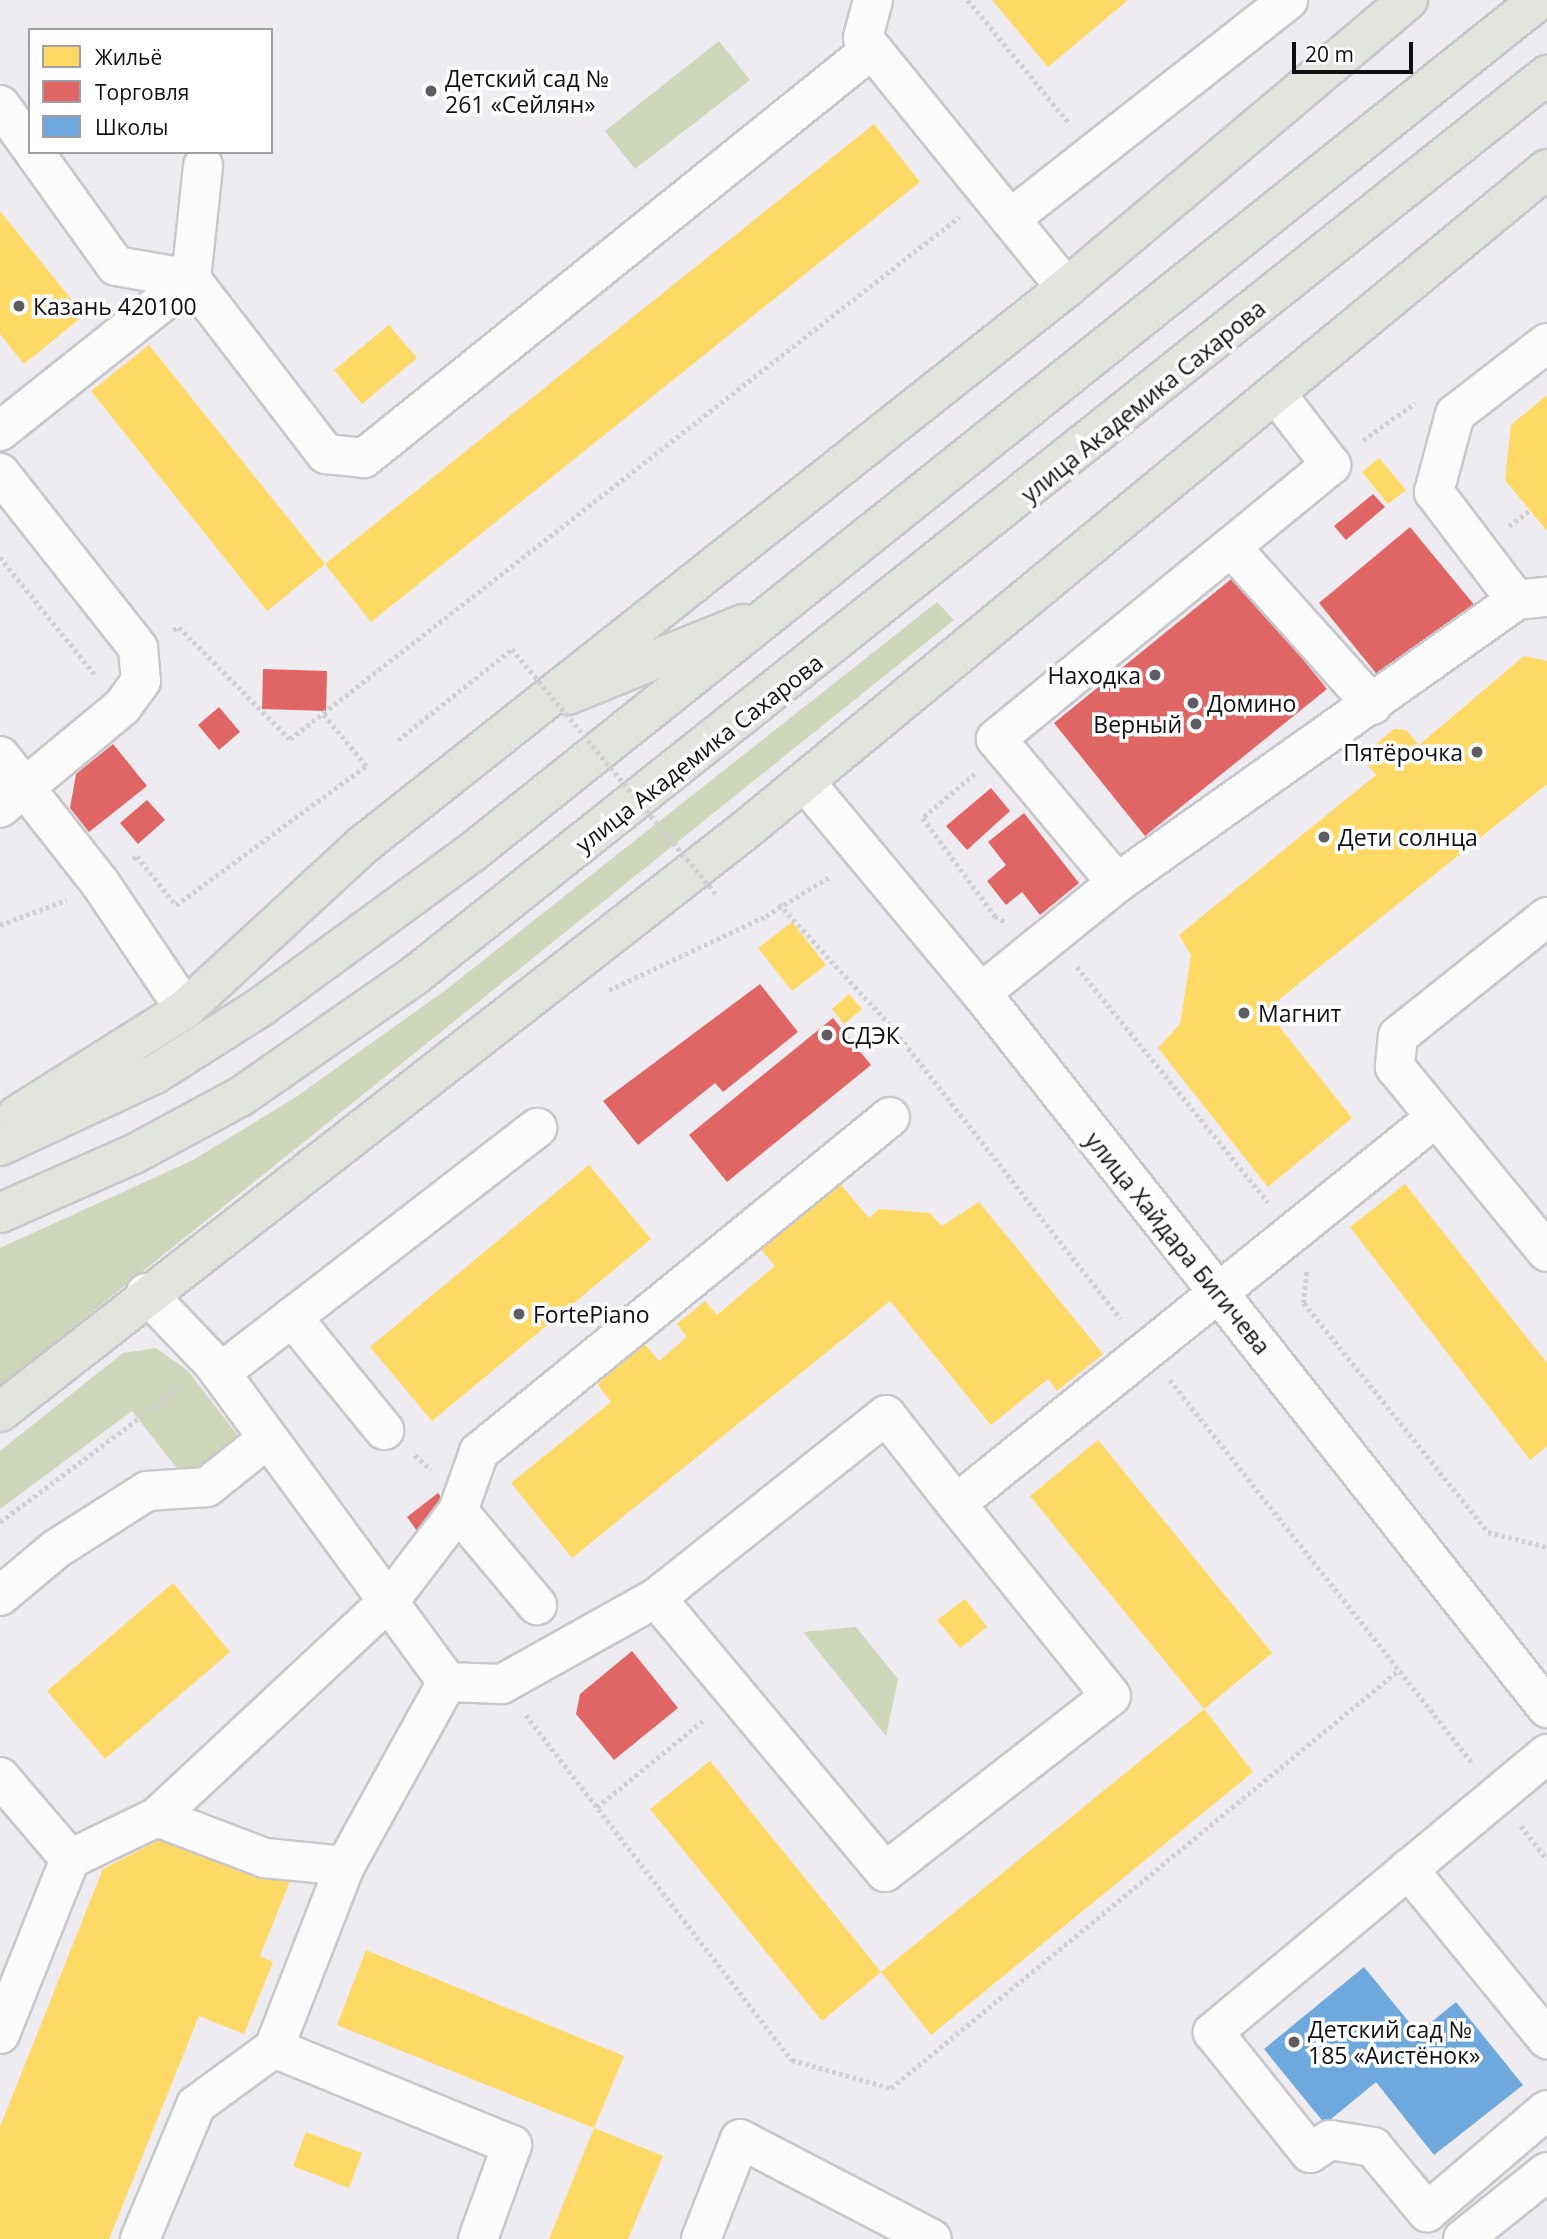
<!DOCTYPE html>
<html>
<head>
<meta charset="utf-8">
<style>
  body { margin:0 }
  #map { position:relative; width:1547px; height:2239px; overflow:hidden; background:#eeebf1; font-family:"Open Sans",sans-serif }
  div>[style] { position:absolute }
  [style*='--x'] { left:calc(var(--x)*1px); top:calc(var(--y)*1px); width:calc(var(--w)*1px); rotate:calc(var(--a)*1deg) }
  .green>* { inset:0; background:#cfd7bb }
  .homes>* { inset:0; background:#ffd966 }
  .shops>* { inset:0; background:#e06666 }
  .schools>* { inset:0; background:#6fa8dc }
  .path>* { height:4.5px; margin-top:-2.25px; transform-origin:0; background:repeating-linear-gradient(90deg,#d0d0d2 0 3.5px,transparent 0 7px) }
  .roads { filter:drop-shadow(2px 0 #c8c7cb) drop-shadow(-2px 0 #c8c7cb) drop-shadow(0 2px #c8c7cb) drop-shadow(0 -2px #c8c7cb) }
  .minor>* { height:38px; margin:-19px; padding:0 19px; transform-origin:19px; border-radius:19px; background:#fcfcfd }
  .major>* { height:38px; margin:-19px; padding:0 19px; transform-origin:19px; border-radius:19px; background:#e2e5dd }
  .path-bridge>* { height:4.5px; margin-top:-2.25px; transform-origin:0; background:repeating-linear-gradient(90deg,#d0d0d2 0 3.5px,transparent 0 7px) }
  .dots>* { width:19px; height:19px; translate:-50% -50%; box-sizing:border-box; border:4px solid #fff; border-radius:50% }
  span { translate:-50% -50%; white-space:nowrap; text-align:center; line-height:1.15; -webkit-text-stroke:7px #fff; paint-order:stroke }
  .poi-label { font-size:23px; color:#110f13 }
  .left { translate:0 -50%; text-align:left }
  .right { translate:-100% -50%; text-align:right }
  .street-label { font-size:23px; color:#110f13 }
  .legend { position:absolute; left:28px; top:28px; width:245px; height:126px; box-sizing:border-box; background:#fff; border:2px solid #a09fa1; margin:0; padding:9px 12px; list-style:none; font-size:21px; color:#110f13 }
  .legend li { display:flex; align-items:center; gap:14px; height:35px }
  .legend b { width:35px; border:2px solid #a09fa1 }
  .scale { position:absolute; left:1292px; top:42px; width:121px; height:32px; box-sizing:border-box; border:4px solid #110f13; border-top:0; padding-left:9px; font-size:21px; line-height:24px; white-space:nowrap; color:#110f13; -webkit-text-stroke:5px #fff; paint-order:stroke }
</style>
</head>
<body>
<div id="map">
  <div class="green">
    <div style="clip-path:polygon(719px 41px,750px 80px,635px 169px,605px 131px)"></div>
    <div style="clip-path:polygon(937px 602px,954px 620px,0 1386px,0 1248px,193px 1160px,296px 1097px,447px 989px)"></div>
    <div style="clip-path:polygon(156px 1348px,188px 1371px,235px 1432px,241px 1444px,238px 1456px,183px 1476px,132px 1411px,0 1509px,0 1451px,123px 1353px)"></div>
    <div style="clip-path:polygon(856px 1627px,898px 1679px,886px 1736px,803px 1632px)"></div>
  </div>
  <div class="homes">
    <div style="clip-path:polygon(992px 0,1128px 0,1048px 67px)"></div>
    <div style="clip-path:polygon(874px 124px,920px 182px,371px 622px,325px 564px)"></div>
    <div style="clip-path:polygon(0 211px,84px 315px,24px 364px,0 334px)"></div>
    <div style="clip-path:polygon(389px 325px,417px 358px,362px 404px,334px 370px)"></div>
    <div style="clip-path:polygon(149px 345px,325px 564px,267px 611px,91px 391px)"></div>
    <div style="clip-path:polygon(1547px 395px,1547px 531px,1505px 480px,1511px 425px)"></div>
    <div style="clip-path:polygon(1379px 458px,1406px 490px,1388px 504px,1362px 472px)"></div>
    <div style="clip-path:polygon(1524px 656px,1547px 661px,1547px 784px,1266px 1010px,1352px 1118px,1268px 1187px,1158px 1048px,1180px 1024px,1191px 955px,1179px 935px,1376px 775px,1366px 763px,1371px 748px,1394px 729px,1406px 730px,1419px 745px)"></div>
    <div style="clip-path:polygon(792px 922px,826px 965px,792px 991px,758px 948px)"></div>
    <div style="clip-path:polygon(849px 994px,862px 1009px,844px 1024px,832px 1009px)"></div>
    <div style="clip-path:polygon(589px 1165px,651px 1239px,432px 1421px,370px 1347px)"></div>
    <div style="clip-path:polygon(840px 1184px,869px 1218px,879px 1209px,930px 1213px,942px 1226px,979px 1202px,1103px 1354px,1057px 1391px,1048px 1379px,991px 1425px,890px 1301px,572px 1558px,511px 1483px,611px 1402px,598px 1385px,624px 1351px,644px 1343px,659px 1361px,687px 1337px,677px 1324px,705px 1301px,717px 1315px,775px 1266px,761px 1249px)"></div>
    <div style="clip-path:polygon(1405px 1184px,1547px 1363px,1547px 1446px,1530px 1460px,1350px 1227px)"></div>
    <div style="clip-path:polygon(1098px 1440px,1272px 1653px,1204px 1709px,1253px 1772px,931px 2035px,881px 1972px,1150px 1753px,1204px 1709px,1030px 1496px)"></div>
    <div style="clip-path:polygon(173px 1583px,230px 1652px,105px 1759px,47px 1691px)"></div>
    <div style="clip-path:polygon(965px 1599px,987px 1627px,960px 1648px,937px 1620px)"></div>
    <div style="clip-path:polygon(710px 1761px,881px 1972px,822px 2021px,650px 1809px)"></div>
    <div style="clip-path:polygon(173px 1833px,290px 1881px,260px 1956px,273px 1962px,244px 2034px,199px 2016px,109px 2239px,0 2239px,0 2127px,103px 1869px)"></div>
    <div style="clip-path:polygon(366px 1950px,624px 2056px,594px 2128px,337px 2025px)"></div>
    <div style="clip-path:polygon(594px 2128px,663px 2156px,628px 2239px,549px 2239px)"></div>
    <div style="clip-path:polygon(306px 2132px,362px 2153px,349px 2188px,293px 2166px)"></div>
  </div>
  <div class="shops">
    <div style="clip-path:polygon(1373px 494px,1385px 507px,1346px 540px,1334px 526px)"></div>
    <div style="clip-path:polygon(1410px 527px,1476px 607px,1384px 683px,1319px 603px)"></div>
    <div style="clip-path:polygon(1235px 576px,1327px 689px,1145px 836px,1054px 723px)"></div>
    <div style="clip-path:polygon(263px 669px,327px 671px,326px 711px,262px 709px)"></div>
    <div style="clip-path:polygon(219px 707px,240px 732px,219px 750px,198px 725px)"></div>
    <div style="clip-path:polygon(113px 744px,147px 786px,89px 832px,70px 808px,76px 774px)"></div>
    <div style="clip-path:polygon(991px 788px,1010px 811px,967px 850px,946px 826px)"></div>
    <div style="clip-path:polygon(147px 800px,165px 820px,138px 844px,120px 823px)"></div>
    <div style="clip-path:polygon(1024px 813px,1079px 883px,1040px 915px,1022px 892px,1006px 905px,987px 881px,1006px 865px,988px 842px)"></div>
    <div style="clip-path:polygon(760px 984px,798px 1032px,723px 1092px,715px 1083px,638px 1145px,603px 1101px)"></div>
    <div style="clip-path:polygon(833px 1018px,871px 1065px,727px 1182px,689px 1135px)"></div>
    <div style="clip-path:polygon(438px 1493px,448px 1506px,417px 1531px,407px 1517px)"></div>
    <div style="clip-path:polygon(632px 1651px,678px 1708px,614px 1760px,576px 1714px,580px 1694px)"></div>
  </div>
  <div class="schools">
    <div style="clip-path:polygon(1364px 1967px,1418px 2033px,1456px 2002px,1523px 2085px,1434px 2155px,1376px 2082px,1325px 2124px,1264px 2049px)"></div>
  </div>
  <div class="path">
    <div style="--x:968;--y:0;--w:161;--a:50.6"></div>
    <div style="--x:1363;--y:440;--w:64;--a:-35.4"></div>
    <div style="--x:1509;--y:526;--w:26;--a:-37"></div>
    <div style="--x:0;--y:557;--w:154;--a:51.1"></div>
    <div style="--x:173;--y:630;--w:7;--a:-27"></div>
    <div style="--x:179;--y:627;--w:158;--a:45.3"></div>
    <div style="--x:290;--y:739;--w:849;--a:-37.96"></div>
    <div style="--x:398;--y:740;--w:146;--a:-38.6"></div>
    <div style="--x:975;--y:774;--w:68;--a:139.8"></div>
    <div style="--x:923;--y:818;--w:122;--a:53.7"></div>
    <div style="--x:995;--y:916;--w:14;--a:30"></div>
    <div style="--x:133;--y:859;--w:5;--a:-37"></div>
    <div style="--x:137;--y:856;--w:63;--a:51.5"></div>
    <div style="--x:176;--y:905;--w:235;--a:-36.2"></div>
    <div style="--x:366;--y:766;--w:67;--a:-129.6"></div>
    <div style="--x:779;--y:904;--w:166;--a:47.4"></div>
    <div style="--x:891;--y:1026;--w:372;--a:51.9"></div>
    <div style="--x:0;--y:925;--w:71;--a:-20.7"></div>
    <div style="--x:1077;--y:967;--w:303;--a:50.9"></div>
    <div style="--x:609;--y:990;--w:174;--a:-25.2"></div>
    <div style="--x:766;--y:916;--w:76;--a:-31.6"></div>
    <div style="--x:1307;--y:1272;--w:31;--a:96"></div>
    <div style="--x:1304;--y:1303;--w:294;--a:51.2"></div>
    <div style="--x:1488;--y:1532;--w:61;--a:14.3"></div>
    <div style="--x:1170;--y:1380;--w:489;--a:51.7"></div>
    <div style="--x:415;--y:1455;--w:22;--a:43"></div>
    <div style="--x:0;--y:1522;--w:227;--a:-36.8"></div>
    <div style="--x:526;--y:1715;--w:436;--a:52.4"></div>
    <div style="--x:792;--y:2060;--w:103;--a:15.8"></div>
    <div style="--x:891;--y:2088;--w:658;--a:-39.45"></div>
    <div style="--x:597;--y:1807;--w:139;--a:-39.2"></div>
    <div style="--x:1521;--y:1826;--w:42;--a:51.8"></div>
  </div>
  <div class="roads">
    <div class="minor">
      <div style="--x:873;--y:0;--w:39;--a:105"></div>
      <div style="--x:863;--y:38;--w:322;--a:50.9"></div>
      <div style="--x:0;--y:105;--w:51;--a:53.8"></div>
      <div style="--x:34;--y:152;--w:140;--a:54.3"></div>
      <div style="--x:116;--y:266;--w:76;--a:9.8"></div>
      <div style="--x:191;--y:279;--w:221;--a:52.4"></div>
      <div style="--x:326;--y:454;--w:38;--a:6"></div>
      <div style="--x:364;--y:458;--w:652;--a:-38.84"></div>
      <div style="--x:1010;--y:219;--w:354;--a:-38.2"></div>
      <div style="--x:1547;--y:343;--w:116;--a:142.3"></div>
      <div style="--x:1455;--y:414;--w:81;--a:105.1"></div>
      <div style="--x:1434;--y:492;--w:136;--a:52.8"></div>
      <div style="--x:1516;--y:600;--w:31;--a:-6"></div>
      <div style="--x:0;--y:431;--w:244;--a:-38.5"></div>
      <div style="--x:191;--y:279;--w:114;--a:-83.9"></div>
      <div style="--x:0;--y:473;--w:223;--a:51.7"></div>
      <div style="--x:138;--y:648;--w:33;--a:85"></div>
      <div style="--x:141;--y:681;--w:32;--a:126"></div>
      <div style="--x:122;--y:707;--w:158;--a:140.4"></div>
      <div style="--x:1231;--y:547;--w:212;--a:48.1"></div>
      <div style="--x:0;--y:756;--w:162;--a:51.8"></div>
      <div style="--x:100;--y:883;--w:152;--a:56"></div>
      <div style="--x:805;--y:782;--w:275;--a:50.2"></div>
      <div style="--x:981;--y:993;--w:912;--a:51.63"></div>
      <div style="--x:1117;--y:883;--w:188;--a:-130"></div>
      <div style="--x:996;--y:739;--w:433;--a:-39.3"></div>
      <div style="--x:1331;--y:465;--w:88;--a:-127.6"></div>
      <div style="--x:1547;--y:917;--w:191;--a:141.4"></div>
      <div style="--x:1398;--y:1036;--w:31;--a:96"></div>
      <div style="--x:1395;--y:1067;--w:239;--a:50.6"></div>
      <div style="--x:981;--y:993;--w:175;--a:-39"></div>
      <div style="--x:1117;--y:883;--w:489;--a:-35.3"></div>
      <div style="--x:146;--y:1293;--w:97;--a:46.3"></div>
      <div style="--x:213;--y:1363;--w:396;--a:53.7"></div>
      <div style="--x:447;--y:1682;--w:210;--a:119"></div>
      <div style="--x:292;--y:1317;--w:146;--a:50.8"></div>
      <div style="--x:220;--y:1373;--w:401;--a:-37.7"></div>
      <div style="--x:956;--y:1504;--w:113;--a:-128.2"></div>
      <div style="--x:886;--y:1415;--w:294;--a:141.5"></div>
      <div style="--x:656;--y:1598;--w:357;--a:50.1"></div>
      <div style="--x:885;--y:1872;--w:286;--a:-37.9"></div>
      <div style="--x:1111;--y:1696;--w:247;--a:-128.9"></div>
      <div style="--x:956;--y:1504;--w:615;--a:-38.86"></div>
      <div style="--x:458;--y:1511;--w:123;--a:50"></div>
      <div style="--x:0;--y:1596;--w:73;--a:-40"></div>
      <div style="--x:56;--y:1549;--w:108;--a:-32.5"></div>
      <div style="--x:147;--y:1491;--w:60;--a:-3.8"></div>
      <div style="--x:207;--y:1487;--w:77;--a:-38.7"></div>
      <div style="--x:447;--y:1682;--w:55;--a:2.1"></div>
      <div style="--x:502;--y:1684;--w:176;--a:-29.2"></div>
      <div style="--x:1547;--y:1754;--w:435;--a:140.2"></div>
      <div style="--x:1213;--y:2032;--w:155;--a:51.3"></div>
      <div style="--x:1310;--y:2153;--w:24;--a:-33"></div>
      <div style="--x:1330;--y:2140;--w:44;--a:9.2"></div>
      <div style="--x:1373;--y:2147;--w:85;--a:50.3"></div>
      <div style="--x:1427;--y:2212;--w:157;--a:-40.4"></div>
      <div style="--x:0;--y:1777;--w:108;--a:49.5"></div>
      <div style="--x:157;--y:1817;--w:318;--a:-43"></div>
      <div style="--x:390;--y:1600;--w:112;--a:-52.6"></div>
      <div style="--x:458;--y:1511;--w:63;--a:-70.4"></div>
      <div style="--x:479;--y:1452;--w:530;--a:-39.18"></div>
      <div style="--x:1408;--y:1869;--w:220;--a:50.7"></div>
      <div style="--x:0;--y:2034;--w:188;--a:-68.2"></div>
      <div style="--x:70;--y:1859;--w:97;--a:-25.8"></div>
      <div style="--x:157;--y:1817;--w:116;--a:20.8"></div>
      <div style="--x:265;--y:1858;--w:80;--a:5.7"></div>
      <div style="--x:345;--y:1866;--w:195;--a:111.3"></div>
      <div style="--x:274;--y:2048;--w:257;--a:22.2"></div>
      <div style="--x:512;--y:2145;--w:100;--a:109.9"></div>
      <div style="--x:140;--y:2239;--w:145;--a:-67.3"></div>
      <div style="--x:196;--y:2105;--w:97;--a:-36.2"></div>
      <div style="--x:701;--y:2239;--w:107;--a:-68.7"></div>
      <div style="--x:740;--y:2139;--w:216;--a:27.5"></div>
      <div style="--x:1463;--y:2239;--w:107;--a:-38.6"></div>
    </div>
    <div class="major">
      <div style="--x:568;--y:695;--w:189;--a:-22.1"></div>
      <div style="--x:17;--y:1115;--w:199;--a:-32.2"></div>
      <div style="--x:185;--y:1009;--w:243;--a:-42.7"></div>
      <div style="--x:364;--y:844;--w:896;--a:-38.38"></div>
      <div style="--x:1066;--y:288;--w:447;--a:-40.1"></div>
      <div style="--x:0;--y:1146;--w:171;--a:-24.9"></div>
      <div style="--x:155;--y:1074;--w:127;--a:-32.4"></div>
      <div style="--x:262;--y:1006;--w:258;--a:-36.2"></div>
      <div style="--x:470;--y:854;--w:1368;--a:-38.62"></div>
      <div style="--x:0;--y:1213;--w:146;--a:-23.8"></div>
      <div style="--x:134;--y:1154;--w:120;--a:-28.3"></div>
      <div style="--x:240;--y:1097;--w:212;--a:-34.8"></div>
      <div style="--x:414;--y:976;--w:1448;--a:-38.49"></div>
      <div style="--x:0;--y:1412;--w:943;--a:-37.98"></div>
      <div style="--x:743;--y:832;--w:1042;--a:-39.51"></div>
    </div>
  </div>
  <div class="path-bridge">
    <div style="--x:512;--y:649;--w:319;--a:50.2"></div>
  </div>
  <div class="dots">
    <div style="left:431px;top:91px;background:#5e5c61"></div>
    <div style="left:19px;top:306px;background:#5e5c61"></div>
    <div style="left:1155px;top:675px;background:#5e5c61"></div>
    <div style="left:1193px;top:703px;background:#5e5c61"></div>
    <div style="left:1196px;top:724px;background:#5e5c61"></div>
    <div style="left:1477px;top:752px;background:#5e5c61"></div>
    <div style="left:1324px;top:837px;background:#5e5c61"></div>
    <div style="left:1244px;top:1013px;background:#5e5c61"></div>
    <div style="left:827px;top:1035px;background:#5e5c61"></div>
    <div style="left:519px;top:1314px;background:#5e5c61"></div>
    <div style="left:1294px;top:2042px;background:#5e5c61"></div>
  </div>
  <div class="poi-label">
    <span class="left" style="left:445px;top:91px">Детский сад №<br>261 «Сейлян»</span>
    <span class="left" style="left:33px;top:306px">Казань 420100</span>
    <span class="right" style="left:1141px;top:675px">Находка</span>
    <span class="left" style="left:1207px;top:703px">Домино</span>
    <span class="right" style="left:1182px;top:724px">Верный</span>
    <span class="right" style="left:1463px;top:752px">Пятёрочка</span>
    <span class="left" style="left:1338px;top:837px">Дети солнца</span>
    <span class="left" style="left:1258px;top:1013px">Магнит</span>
    <span class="left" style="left:841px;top:1035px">СДЭК</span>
    <span class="left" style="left:533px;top:1314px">FortePiano</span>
    <span class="left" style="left:1308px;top:2042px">Детский сад №<br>185 «Аистёнок»</span>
  </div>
  <div class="street-label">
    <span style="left:1143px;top:401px;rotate:-39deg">улица Академика Сахарова</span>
    <span style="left:699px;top:753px;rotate:-38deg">улица Академика Сахарова</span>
    <span style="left:1178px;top:1243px;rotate:51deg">улица Хайдара Бигичева</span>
  </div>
  <ul class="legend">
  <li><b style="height:19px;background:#ffd966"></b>Жильё</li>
  <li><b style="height:19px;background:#e06666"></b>Торговля</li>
  <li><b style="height:19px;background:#6fa8dc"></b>Школы</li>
  </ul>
  <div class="scale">20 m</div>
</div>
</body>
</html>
